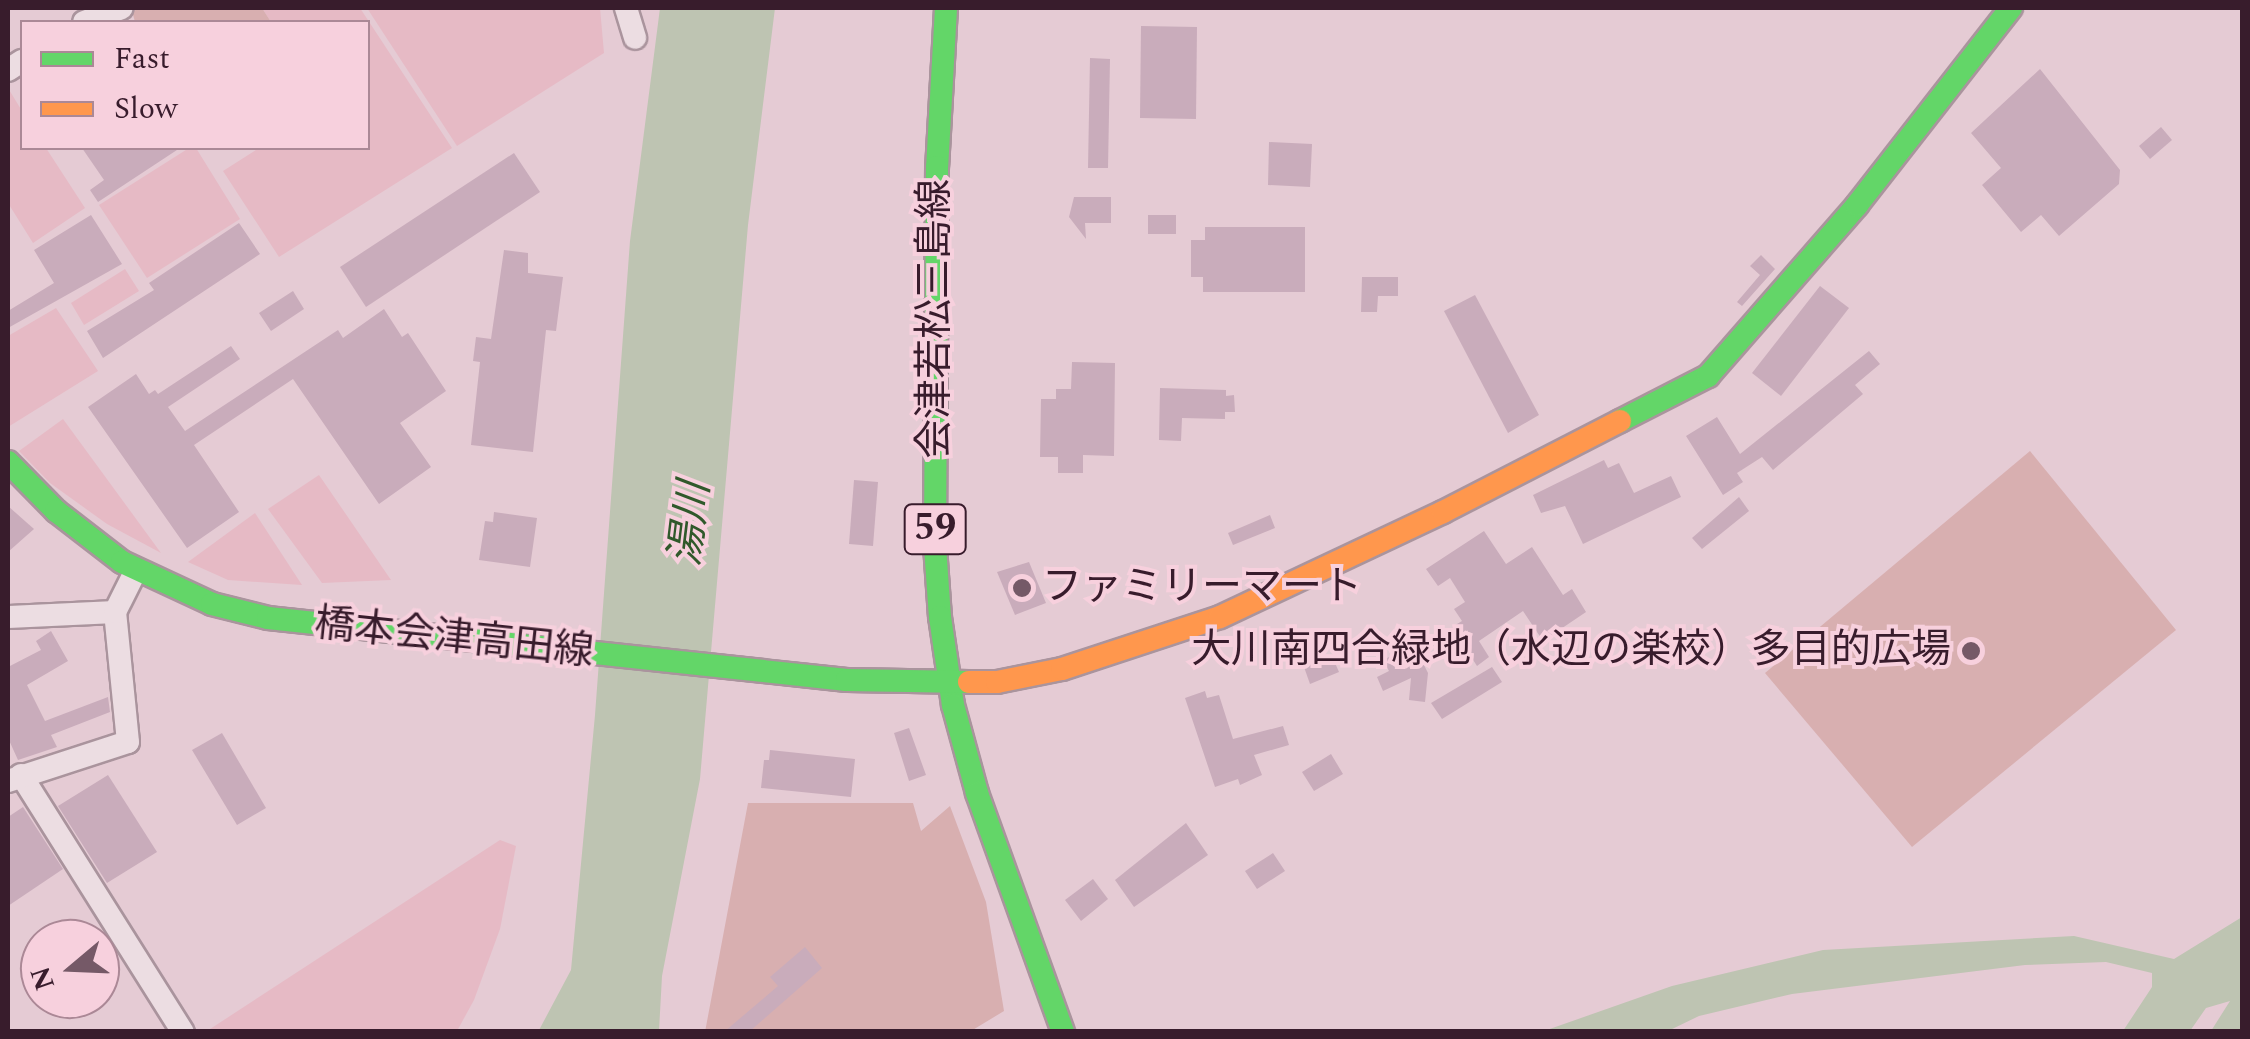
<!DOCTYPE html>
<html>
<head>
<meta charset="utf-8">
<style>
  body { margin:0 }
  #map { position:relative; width:2250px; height:1039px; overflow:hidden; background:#e5cbd4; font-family:Spectral,"Noto Sans JP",serif }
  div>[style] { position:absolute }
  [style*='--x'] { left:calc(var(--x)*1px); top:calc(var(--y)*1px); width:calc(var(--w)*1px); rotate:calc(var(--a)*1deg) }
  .farmland>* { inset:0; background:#e6bac5 }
  .green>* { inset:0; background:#d8afb0 }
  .water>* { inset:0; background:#bec4b2 }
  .building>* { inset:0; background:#c9acbb }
  .roads { filter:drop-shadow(2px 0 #aa949d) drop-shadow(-2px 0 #aa949d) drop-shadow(0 2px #aa949d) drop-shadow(0 -2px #aa949d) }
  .street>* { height:22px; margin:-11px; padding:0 11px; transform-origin:11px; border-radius:11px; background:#ecdde2 }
  .fast>* { height:22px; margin:-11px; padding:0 11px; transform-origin:11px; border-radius:11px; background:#63d668 }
  .slow>* { height:22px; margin:-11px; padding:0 11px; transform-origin:11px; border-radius:11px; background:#ff974d }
  .dots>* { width:28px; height:28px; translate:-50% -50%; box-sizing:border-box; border:5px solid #f7d0dd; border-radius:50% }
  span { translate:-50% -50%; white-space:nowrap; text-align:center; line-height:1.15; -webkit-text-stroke:8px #f7d0dd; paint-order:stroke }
  .shield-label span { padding:2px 8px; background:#f7d0dd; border:2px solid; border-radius:8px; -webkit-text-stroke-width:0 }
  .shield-label { font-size:38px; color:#381c2c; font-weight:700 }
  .street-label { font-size:40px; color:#381c2c }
  .poi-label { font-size:40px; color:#381c2c }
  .left { translate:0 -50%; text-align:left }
  .right { translate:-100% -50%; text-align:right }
  .water-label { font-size:42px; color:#30592b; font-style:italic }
  .frame { position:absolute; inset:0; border:10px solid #381c2c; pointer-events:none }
  .legend { position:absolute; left:20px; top:20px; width:350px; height:130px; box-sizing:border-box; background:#f7d0dd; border:2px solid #ab8896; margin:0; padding:12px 18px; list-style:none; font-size:30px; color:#381c2c }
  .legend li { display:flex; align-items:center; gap:20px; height:50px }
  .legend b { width:50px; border:2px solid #ab8896 }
  .north { position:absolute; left:20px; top:919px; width:100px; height:100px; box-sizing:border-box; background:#f7d0dd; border:2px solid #ab8896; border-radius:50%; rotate:251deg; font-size:28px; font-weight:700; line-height:40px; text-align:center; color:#381c2c }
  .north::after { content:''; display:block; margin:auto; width:35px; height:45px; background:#755967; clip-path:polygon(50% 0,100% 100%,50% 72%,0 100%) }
</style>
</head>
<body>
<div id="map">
  <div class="farmland">
    <div style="clip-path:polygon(262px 8px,360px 8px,452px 148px,279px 257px,223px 171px,259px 148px,368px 148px,368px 22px,271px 22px)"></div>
    <div style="clip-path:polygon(367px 8px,600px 8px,604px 53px,457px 146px)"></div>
    <div style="clip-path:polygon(8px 88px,22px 111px,22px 148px,46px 148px,85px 208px,33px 243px,8px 203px)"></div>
    <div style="clip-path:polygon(189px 148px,196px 148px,240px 219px,147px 278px,99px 205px)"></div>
    <div style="clip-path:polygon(125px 269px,139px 291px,84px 325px,71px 303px)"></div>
    <div style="clip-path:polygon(56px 308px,98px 371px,8px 427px,8px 336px)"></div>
    <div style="clip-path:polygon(63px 419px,161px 553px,107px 524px,50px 483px,19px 451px)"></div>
    <div style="clip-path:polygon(319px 475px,391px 580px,322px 583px,268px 509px)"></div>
    <div style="clip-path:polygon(255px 513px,302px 585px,228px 580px,188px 562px)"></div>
    <div style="clip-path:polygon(500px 840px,516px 846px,500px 929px,474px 1000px,457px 1031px,207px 1031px)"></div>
  </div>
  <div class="green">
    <div style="clip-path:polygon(144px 8px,262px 8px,271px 22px,135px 22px,132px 11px)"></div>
    <div style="clip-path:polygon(2030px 451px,2176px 630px,1912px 847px,1765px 673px)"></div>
    <div style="clip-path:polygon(748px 803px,913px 803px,921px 831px,950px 806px,986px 902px,1004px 1011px,971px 1031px,705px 1032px)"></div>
  </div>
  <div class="water">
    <div style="clip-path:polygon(660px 8px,775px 8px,748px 225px,700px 779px,662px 976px,659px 1031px,538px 1032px,571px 970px,595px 715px,630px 241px)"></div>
    <div style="clip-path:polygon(2242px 917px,2242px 1031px,2211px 1031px,2230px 1001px,2206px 1008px,2190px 1031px,2123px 1031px,2152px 987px,2152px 973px,2106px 962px,2025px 965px,1792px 994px,1699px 1016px,1668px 1031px,1544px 1031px,1672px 986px,1823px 950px,2074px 936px,2174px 959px)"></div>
  </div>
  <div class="building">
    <div style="clip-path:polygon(1141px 26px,1197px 27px,1196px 119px,1140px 118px)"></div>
    <div style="clip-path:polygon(1090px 58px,1110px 59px,1108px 168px,1088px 168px)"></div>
    <div style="clip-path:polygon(2040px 69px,2120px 170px,2119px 184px,2059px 236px,2041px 215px,2021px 232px,1982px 185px,2001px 168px,1971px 133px)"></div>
    <div style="clip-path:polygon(2161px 127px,2172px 140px,2150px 159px,2139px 146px)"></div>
    <div style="clip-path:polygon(1269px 142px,1312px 144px,1310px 187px,1268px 185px)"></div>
    <div style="clip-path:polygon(82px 148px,180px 148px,98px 202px,90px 190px,104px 180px)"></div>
    <div style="clip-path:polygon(514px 153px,540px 192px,366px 307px,340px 267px)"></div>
    <div style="clip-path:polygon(1074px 197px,1111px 197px,1111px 223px,1085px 223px,1086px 239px,1069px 217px)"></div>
    <div style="clip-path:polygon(91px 215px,122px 264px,8px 328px,8px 311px,54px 283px,34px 250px)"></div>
    <div style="clip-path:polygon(1148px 215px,1176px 215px,1176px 234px,1148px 234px)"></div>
    <div style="clip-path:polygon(239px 223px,260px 254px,103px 358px,87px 331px,154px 290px,149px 283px)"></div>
    <div style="clip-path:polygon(1205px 227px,1305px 227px,1305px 292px,1203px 292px,1203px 277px,1191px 277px,1191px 240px,1205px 240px)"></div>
    <div style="clip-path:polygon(504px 250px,528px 253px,528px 273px,563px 277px,556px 331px,546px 330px,533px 452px,471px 445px,480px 362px,473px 361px,476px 337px,491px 339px)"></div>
    <div style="clip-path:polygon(1761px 255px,1775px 269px,1742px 306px,1737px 302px,1760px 275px,1750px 266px)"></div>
    <div style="clip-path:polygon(1362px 277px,1398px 277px,1398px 296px,1378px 296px,1377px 312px,1361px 312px)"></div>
    <div style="clip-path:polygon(1820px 286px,1849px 308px,1781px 396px,1752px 373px)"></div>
    <div style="clip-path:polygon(293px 291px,304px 309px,271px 331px,259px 313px)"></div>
    <div style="clip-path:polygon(1475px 295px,1539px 415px,1508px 433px,1444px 311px)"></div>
    <div style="clip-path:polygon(384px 309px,402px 337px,408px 333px,446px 391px,400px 423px,431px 467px,379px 504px,293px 379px,194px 445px,239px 512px,187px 548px,88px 407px,136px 374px,149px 394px,155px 390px,158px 394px,231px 346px,240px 359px,168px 407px,185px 431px,338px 330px,343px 338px)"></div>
    <div style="clip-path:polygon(1869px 351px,1880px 364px,1855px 385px,1863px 394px,1773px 470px,1762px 457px,1737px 473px,1743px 482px,1723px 495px,1686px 436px,1717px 417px,1740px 454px)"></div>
    <div style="clip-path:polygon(1072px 362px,1115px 363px,1114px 456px,1083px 455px,1083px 473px,1058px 473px,1058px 457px,1040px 457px,1041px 399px,1056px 399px,1056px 389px,1071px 389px)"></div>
    <div style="clip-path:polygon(1160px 388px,1226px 390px,1226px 396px,1234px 395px,1235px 412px,1225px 412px,1225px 419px,1182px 418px,1181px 441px,1159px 440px)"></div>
    <div style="clip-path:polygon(1604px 460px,1608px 468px,1619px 463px,1634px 493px,1671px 476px,1681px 497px,1583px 544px,1565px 506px,1541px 513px,1533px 495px)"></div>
    <div style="clip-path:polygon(854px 480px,878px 482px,873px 546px,849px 544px)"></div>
    <div style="clip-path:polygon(1739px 497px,1749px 511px,1702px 549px,1692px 538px)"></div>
    <div style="clip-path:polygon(8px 506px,34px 529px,8px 552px)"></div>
    <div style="clip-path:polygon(494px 512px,537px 518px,530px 567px,479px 560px,485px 521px,493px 522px)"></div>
    <div style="clip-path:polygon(1270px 515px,1275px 528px,1233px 545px,1228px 533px)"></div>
    <div style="clip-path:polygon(1484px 531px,1506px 564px,1532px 547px,1563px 595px,1572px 589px,1586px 612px,1543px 641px,1523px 611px,1479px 641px,1489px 657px,1477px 666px,1452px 627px,1462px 621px,1454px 609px,1465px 602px,1450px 578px,1438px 586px,1426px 569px)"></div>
    <div style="clip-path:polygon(1029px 562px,1046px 603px,1015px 615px,997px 572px)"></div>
    <div style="clip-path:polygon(51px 631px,68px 661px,27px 685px,45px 721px,108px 697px,110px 712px,51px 735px,57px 747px,18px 760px,8px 738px,8px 667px,41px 650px,36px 641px)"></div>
    <div style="clip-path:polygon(1414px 645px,1428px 673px,1425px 702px,1409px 700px,1411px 678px,1383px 691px,1377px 677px,1389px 671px,1383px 660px)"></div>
    <div style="clip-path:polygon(1332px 656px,1339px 672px,1310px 684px,1304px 667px)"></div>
    <div style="clip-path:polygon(1492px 667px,1502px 682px,1442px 719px,1431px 703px)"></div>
    <div style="clip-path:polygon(1205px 691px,1207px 698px,1219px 695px,1233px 739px,1283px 726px,1289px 745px,1254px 755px,1262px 775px,1240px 785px,1238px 779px,1215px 787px,1185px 698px)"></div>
    <div style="clip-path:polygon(909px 728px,926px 775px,909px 781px,894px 733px)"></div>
    <div style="clip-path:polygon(222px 733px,266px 808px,237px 825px,192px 750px)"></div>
    <div style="clip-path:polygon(770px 750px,855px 759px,851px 797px,761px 788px,764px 760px,769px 760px)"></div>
    <div style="clip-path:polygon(1331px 754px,1343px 774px,1314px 791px,1302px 772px)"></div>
    <div style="clip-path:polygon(108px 775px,157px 852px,107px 883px,58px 806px)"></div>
    <div style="clip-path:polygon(23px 807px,63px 869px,8px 906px,8px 817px)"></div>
    <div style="clip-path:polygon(1186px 823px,1208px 855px,1134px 907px,1115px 880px)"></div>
    <div style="clip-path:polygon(1273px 853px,1285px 871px,1257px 889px,1245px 871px)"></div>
    <div style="clip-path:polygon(1093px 879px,1108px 899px,1081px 921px,1065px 900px)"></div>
    <div style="clip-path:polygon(805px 947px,822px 968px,749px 1032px,724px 1032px,778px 986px,770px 977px)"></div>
  </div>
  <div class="roads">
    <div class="street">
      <div style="--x:626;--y:8;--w:31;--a:73"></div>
      <div style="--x:84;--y:22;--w:40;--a:-20.2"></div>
      <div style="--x:8;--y:70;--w:17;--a:-33"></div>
      <div style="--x:8;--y:617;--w:107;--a:-2.7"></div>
      <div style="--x:21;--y:775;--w:304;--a:57.8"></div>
      <div style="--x:8;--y:781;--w:126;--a:-18"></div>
      <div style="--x:128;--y:742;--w:131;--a:-95.7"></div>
      <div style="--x:115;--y:612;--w:47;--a:-63.4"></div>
    </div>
    <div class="fast">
      <div style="--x:946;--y:8;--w:159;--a:93.2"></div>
      <div style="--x:937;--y:167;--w:379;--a:90.3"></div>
      <div style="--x:935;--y:546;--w:71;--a:86"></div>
      <div style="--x:940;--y:617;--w:89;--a:81.6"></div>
      <div style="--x:953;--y:705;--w:91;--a:74.7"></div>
      <div style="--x:977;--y:793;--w:254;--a:70.2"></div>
      <div style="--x:1620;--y:421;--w:99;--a:-27.1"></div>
      <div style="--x:1708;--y:376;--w:227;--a:-48.9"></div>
      <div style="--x:1857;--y:205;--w:250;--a:-52"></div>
      <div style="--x:8;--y:462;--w:69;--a:45.6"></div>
      <div style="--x:56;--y:511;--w:83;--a:37.7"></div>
      <div style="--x:122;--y:562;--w:99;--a:25"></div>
      <div style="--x:212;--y:604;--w:58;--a:14"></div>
      <div style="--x:268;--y:618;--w:582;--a:6.11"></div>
      <div style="--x:847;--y:680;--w:122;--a:0.9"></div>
    </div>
    <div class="slow">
      <div style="--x:969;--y:682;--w:28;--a:0"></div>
      <div style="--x:997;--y:682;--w:66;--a:-11.3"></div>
      <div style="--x:1062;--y:669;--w:166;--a:-18.2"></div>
      <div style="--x:1220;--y:617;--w:246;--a:-25.2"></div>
      <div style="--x:1443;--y:512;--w:199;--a:-27.2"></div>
    </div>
  </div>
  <div class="dots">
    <div style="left:1022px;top:588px;background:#755967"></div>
    <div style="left:1971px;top:651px;background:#755967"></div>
  </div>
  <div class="shield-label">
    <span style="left:935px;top:529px">59</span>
  </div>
  <div class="street-label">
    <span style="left:936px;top:319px;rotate:-90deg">会津若松三島線</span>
    <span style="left:454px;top:639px;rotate:6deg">橋本会津高田線</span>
  </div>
  <div class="poi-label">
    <span class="left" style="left:1042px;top:588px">ファミリーマート</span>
    <span class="right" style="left:1951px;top:651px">大川南四合緑地（水辺の楽校）多目的広場</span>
  </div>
  <div class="water-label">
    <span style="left:691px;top:524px;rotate:-83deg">湯川</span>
  </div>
  <div class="frame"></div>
  <ul class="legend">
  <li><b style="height:12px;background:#63d668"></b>Fast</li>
  <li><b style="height:12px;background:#ff974d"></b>Slow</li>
  </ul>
  <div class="north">N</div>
</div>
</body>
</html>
